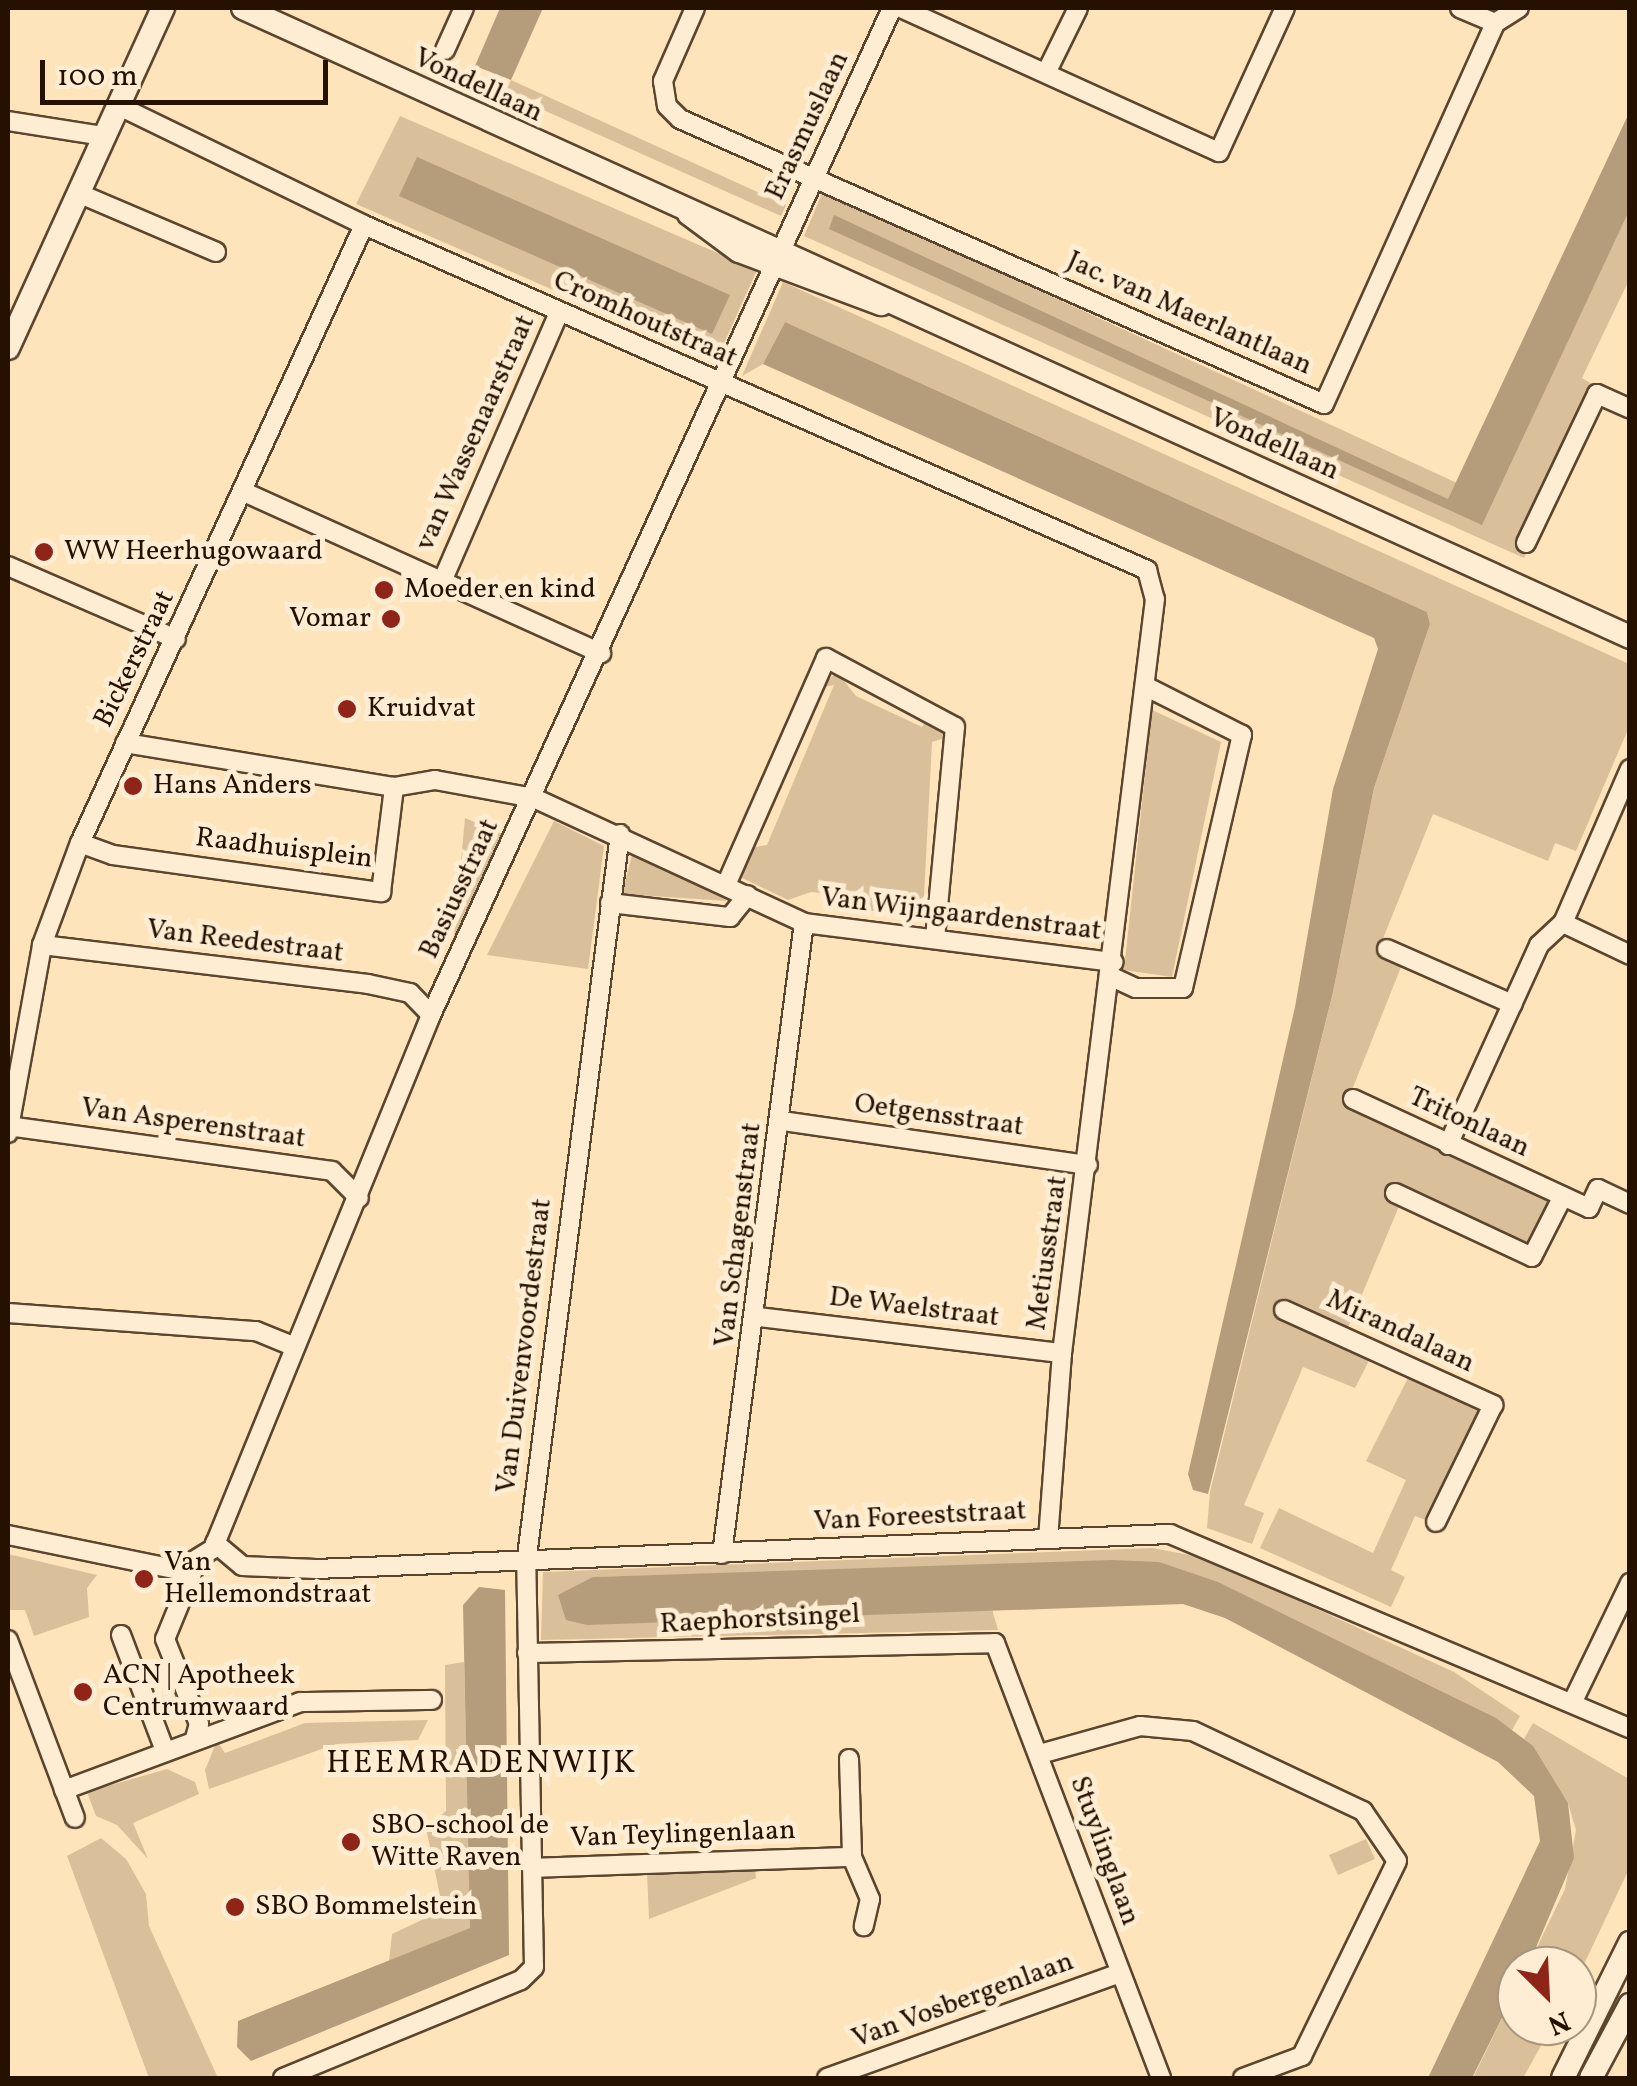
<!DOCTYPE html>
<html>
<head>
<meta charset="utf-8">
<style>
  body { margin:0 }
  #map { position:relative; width:1637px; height:2086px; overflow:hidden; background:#fee4ba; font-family:Vollkorn,serif }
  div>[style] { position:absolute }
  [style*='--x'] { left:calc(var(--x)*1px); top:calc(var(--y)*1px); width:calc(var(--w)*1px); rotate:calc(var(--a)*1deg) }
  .green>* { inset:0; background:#d9c09a }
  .water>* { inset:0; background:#b59c7b }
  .roads { filter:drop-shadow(2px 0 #5c452e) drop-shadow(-2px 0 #5c452e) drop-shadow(0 2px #5c452e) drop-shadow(0 -2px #5c452e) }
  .street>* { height:18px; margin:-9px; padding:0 9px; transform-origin:9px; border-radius:9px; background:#feedd2 }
  .secondary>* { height:22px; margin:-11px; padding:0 11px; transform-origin:11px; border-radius:11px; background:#feedd2 }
  .dots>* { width:28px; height:28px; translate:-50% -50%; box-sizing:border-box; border:5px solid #feedd2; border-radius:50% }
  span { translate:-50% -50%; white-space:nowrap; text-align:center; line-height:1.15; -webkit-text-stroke:10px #feedd2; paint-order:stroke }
  .street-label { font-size:28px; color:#261000 }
  .poi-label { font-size:28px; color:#261000 }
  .left { translate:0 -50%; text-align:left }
  .right { translate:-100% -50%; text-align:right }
  .quarter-label { font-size:32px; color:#261000; letter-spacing:2.5px }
  .frame { position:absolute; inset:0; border:10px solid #261000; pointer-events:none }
  .north { position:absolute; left:1497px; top:1946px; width:100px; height:100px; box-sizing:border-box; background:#feedd2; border:2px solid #a8957e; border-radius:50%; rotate:156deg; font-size:28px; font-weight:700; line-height:40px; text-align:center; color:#261000 }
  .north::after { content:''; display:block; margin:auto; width:35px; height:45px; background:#8f2418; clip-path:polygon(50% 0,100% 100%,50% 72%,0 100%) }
  .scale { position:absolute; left:40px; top:60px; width:288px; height:45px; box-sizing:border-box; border:5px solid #261000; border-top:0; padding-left:12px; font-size:30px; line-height:35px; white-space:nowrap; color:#261000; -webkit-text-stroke:8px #feedd2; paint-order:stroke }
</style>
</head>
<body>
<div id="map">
  <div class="green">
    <div style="clip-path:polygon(511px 80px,786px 205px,781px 216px,505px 93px)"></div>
    <div style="clip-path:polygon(400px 116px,757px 270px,716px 361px,356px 204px)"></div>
    <div style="clip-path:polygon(823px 191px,1457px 483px,1449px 499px,1481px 524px,1629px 211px,1629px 280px,1582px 378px,1606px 392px,1524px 558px,804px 236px)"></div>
    <div style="clip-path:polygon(783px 282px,1629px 664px,1629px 727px,1576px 851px,1555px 843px,1548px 861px,1433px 814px,1378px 951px,1403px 962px,1346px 1105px,1560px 1199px,1534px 1257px,1403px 1197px,1344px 1337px,1374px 1351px,1355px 1388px,1303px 1367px,1244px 1505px,1264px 1513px,1252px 1544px,1207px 1528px,1210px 1492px,1333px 992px,1374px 788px,1430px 624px,1427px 612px,785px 322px,763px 364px,742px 376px)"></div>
    <div style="clip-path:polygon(837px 672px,856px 696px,922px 727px,928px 717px,945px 725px,948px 737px,932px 742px,923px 916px,865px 910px,865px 897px,811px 892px,788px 900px,736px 875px,749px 848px,767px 845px,834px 685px,820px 688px)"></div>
    <div style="clip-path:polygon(1152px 710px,1221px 742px,1172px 977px,1124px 970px)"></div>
    <div style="clip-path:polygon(465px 818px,502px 834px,453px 947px)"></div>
    <div style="clip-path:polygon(554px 821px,604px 846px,588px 969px,487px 955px)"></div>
    <div style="clip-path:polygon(632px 855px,712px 891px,727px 901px,622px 894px)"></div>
    <div style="clip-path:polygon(1408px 1378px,1483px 1413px,1431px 1522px,1415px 1516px,1391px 1570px,1405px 1577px,1391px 1607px,1260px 1548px,1279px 1508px,1373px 1553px,1406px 1480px,1366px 1461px)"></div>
    <div style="clip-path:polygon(1152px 1548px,1206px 1558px,1454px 1672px,1520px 1716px,1512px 1730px,1159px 1562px,593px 1577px,578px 1623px,992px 1609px,998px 1630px,541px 1640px,543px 1572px)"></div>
    <div style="clip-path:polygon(8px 1554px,97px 1575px,87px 1588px,89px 1617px,34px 1636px,25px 1610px,8px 1610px)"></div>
    <div style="clip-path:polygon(464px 1662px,471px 1928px,389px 1961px,392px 1934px,443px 1910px,426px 1828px,446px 1811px,445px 1665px)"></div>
    <div style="clip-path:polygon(428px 1720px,418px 1740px,336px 1744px,209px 1789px,205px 1770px,217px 1741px,225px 1753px,305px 1723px)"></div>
    <div style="clip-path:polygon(1533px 1723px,1629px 1779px,1629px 1869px,1577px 1979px,1577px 1966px,1528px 1966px,1565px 1889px,1576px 1830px,1568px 1803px,1524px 1739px)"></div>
    <div style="clip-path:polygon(167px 1769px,195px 1782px,199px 1794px,133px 1823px,148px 1859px,117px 1825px,96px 1816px,87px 1792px)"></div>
    <div style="clip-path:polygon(101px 1838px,126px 1859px,146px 1894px,149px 1926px,218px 2078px,149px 2078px,67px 1856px)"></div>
    <div style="clip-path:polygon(1366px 1839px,1375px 1859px,1338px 1875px,1329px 1855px)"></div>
    <div style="clip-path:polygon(755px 1869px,756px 1878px,649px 1919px,647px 1872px)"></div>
    <div style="clip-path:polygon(1517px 1988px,1517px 2026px,1552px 2026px,1523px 2078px,1473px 2078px)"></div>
  </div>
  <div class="water">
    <div style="clip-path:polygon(500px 8px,543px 8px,511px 80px,475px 66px)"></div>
    <div style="clip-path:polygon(1629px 113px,1629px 211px,1482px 525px,829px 229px,834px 215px,1448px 499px)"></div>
    <div style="clip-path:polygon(417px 157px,730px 295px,712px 334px,399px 196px)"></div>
    <div style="clip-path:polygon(785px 322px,1427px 612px,1430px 624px,1374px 788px,1333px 992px,1208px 1494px,1193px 1490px,1188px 1474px,1295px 1007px,1333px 789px,1378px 649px,1374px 638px,763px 364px)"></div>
    <div style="clip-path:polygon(1112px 1560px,1159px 1562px,1218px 1582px,1496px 1718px,1533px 1746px,1568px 1803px,1574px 1858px,1528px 1966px,1517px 1966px,1517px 1988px,1472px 2078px,1428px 2078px,1540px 1841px,1534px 1796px,1498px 1762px,1225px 1618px,1183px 1604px,587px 1625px,566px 1620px,558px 1595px,593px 1577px)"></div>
    <div style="clip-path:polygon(479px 1587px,505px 1590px,509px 1955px,251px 2061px,237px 2047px,238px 2021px,470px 1928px,463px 1605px)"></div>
  </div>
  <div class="roads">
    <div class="street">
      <div style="--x:695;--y:8;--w:80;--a:113.7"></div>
      <div style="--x:663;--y:81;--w:25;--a:81"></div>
      <div style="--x:667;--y:106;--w:18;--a:45"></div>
      <div style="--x:680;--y:119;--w:704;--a:23.87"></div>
      <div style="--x:1324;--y:404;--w:418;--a:-65.8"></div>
      <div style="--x:1495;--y:23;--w:38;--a:-157"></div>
      <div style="--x:901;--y:8;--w:349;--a:24.4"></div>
      <div style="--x:1219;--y:152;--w:158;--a:-65.4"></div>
      <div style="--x:1495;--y:23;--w:28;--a:-32"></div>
      <div style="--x:445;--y:50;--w:46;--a:-65.7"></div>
      <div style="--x:1048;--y:69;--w:68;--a:-63.8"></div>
      <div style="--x:117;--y:105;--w:275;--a:25.9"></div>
      <div style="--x:364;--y:225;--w:856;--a:23.78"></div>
      <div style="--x:1147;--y:570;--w:30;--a:75"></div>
      <div style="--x:1155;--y:599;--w:760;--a:97.03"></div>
      <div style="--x:1062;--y:1353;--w:186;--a:94.3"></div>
      <div style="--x:8;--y:121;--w:96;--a:9"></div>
      <div style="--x:78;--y:193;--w:150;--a:23.1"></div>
      <div style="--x:244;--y:492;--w:392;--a:24.3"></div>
      <div style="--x:1526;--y:543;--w:165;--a:-64.5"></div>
      <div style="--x:1597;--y:394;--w:36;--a:24"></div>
      <div style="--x:8;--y:566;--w:183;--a:23.5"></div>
      <div style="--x:444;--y:577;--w:289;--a:-66.5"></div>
      <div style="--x:125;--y:743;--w:273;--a:9.3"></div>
      <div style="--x:394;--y:787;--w:42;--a:-9.7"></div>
      <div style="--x:435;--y:780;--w:101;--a:10.3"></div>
      <div style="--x:534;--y:798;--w:298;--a:24.8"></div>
      <div style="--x:804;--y:923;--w:312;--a:7.2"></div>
      <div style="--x:80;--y:843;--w:35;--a:20"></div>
      <div style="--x:113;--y:855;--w:271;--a:7.9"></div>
      <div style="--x:381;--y:892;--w:106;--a:-82.9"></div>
      <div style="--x:726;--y:885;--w:248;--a:-66.2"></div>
      <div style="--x:826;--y:658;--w:146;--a:28.1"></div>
      <div style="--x:955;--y:727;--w:211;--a:95.4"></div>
      <div style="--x:610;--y:903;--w:121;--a:6.7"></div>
      <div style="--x:730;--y:917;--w:28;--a:-51"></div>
      <div style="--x:1563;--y:923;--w:74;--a:25.5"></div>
      <div style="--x:42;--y:945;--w:328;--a:6.8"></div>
      <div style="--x:368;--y:984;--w:43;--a:12.1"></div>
      <div style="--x:410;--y:993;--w:30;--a:46"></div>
      <div style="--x:1387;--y:949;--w:137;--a:23.7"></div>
      <div style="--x:1112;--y:977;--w:26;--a:25"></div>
      <div style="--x:1136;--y:988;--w:47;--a:0"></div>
      <div style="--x:1183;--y:988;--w:260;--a:-76.9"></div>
      <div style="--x:1242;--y:735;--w:109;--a:-153.2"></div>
      <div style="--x:1353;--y:1099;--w:260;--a:24.8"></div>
      <div style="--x:1589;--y:1208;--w:21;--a:-65"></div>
      <div style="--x:1598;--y:1189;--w:35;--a:25"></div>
      <div style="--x:782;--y:1121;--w:309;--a:8.2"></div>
      <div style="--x:8;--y:1126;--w:327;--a:7.9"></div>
      <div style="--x:332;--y:1171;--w:38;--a:45"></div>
      <div style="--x:8;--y:1133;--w:191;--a:-79.7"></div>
      <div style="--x:42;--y:945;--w:109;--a:-69.6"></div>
      <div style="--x:80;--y:843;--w:680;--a:-65.32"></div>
      <div style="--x:1448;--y:1145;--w:220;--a:-65.5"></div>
      <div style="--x:1539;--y:945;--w:33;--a:-43"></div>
      <div style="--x:1563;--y:923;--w:168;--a:-66.5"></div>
      <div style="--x:1395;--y:1193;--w:151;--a:25"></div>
      <div style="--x:1532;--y:1257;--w:68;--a:-63.1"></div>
      <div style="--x:1284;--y:1310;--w:230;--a:24.4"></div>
      <div style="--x:1493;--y:1405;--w:130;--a:116"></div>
      <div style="--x:8;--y:1313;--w:249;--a:4.2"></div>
      <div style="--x:256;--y:1331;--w:42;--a:22.3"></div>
      <div style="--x:758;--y:1317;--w:306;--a:6.8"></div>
      <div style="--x:8;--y:1535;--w:175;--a:11.6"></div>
      <div style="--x:179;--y:1570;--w:40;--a:-32"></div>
      <div style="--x:213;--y:1549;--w:577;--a:-67.79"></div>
      <div style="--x:431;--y:1015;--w:1108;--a:-65.4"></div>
      <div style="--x:215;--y:1543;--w:35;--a:40"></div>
      <div style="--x:242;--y:1566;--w:74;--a:2.3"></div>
      <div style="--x:316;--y:1569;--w:855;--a:-2.35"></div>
      <div style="--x:1170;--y:1534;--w:499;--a:22.9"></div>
      <div style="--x:722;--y:1554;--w:636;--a:-82.6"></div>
      <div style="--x:195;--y:1566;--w:79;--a:112.3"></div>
      <div style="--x:165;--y:1639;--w:92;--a:68.2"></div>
      <div style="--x:199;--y:1724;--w:15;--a:106"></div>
      <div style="--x:121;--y:1635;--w:124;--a:69.2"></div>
      <div style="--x:8;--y:1640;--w:190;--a:69.4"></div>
      <div style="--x:527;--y:1653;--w:468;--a:-1.2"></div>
      <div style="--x:995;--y:1643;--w:466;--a:69.1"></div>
      <div style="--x:1574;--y:1699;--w:129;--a:-64.2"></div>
      <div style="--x:1040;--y:1754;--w:104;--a:-15.6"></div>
      <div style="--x:1140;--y:1726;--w:53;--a:5.4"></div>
      <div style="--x:1193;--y:1731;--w:188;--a:25.2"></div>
      <div style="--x:1363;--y:1811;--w:60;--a:55.8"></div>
      <div style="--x:1397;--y:1861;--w:217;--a:116"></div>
      <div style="--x:1302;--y:2056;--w:63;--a:159.6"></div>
      <div style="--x:849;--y:1759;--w:98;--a:88.2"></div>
      <div style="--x:852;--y:1857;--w:46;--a:66.8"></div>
      <div style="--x:870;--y:1899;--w:28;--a:103"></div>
      <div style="--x:64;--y:1790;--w:252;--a:-20.4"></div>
      <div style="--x:300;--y:1702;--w:132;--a:-0.9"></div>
      <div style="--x:532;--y:1868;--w:320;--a:-2"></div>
      <div style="--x:283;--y:2078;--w:257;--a:-22.4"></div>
      <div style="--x:521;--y:1980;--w:18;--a:-45"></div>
      <div style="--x:534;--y:1967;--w:403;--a:-91.1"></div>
      <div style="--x:526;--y:1564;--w:736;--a:-82.66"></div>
      <div style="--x:827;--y:2078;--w:309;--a:-19.7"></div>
    </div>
    <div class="secondary">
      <div style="--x:243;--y:8;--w:1523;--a:24.39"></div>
      <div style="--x:689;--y:214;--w:62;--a:36.5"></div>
      <div style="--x:739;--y:251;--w:152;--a:20.5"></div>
      <div style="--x:8;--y:348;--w:374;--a:-65.5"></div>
      <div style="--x:1563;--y:2078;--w:151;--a:-63.6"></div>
      <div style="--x:1591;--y:2078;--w:83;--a:-61.9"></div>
    </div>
  </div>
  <div class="dots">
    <div style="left:44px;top:552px;background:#8f2418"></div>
    <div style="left:384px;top:590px;background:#8f2418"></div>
    <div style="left:391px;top:619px;background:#8f2418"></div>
    <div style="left:347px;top:709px;background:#8f2418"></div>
    <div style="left:133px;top:786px;background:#8f2418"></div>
    <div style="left:144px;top:1579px;background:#8f2418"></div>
    <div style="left:83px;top:1692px;background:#8f2418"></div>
    <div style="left:351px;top:1842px;background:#8f2418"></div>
    <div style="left:235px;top:1907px;background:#8f2418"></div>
  </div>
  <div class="street-label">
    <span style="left:478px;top:86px;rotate:25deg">Vondellaan</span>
    <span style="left:808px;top:126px;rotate:-65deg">Erasmuslaan</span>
    <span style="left:1189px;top:314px;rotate:24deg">Jac. van Maerlantlaan</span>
    <span style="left:645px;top:320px;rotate:24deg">Cromhoutstraat</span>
    <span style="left:476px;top:433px;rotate:-66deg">van Wassenaarstraat</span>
    <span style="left:1274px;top:445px;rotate:24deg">Vondellaan</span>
    <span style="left:135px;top:659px;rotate:-64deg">Bickerstraat</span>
    <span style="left:284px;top:849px;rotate:7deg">Raadhuisplein</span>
    <span style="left:460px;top:889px;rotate:-65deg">Basiusstraat</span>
    <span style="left:961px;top:915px;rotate:7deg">Van Wijngaardenstraat</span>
    <span style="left:245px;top:942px;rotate:7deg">Van Reedestraat</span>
    <span style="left:939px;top:1116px;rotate:8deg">Oetgensstraat</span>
    <span style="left:1469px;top:1123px;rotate:25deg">Tritonlaan</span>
    <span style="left:193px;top:1124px;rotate:8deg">Van Asperenstraat</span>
    <span style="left:739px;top:1235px;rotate:-83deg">Van Schagenstraat</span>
    <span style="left:1048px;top:1253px;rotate:-82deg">Metiusstraat</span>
    <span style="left:914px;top:1308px;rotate:7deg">De Waelstraat</span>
    <span style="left:1400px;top:1332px;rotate:25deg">Mirandalaan</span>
    <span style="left:525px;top:1346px;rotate:-83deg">Van Duivenvoordestraat</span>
    <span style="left:920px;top:1517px;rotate:-3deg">Van Foreeststraat</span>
    <span style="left:760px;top:1620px;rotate:-3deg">Raephorstsingel</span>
    <span style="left:683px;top:1835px;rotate:-2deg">Van Teylingenlaan</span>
    <span style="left:1104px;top:1851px;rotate:70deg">Stuylinglaan</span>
    <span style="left:963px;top:2001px;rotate:-20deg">Van Vosbergenlaan</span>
  </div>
  <div class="poi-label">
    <span class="left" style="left:64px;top:552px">WW Heerhugowaard</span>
    <span class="left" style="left:404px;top:590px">Moeder en kind</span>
    <span class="right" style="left:371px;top:619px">Vomar</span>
    <span class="left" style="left:367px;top:709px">Kruidvat</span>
    <span class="left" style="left:153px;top:786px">Hans Anders</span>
    <span class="left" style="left:164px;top:1579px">Van<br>Hellemondstraat</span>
    <span class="left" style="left:103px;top:1692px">ACN | Apotheek<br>Centrumwaard</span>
    <span class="left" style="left:371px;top:1842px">SBO-school de<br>Witte Raven</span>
    <span class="left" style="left:255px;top:1907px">SBO Bommelstein</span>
  </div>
  <div class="quarter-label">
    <span style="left:482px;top:1764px">HEEMRADENWIJK</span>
  </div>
  <div class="frame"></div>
  <div class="north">N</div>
  <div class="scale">100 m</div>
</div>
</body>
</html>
